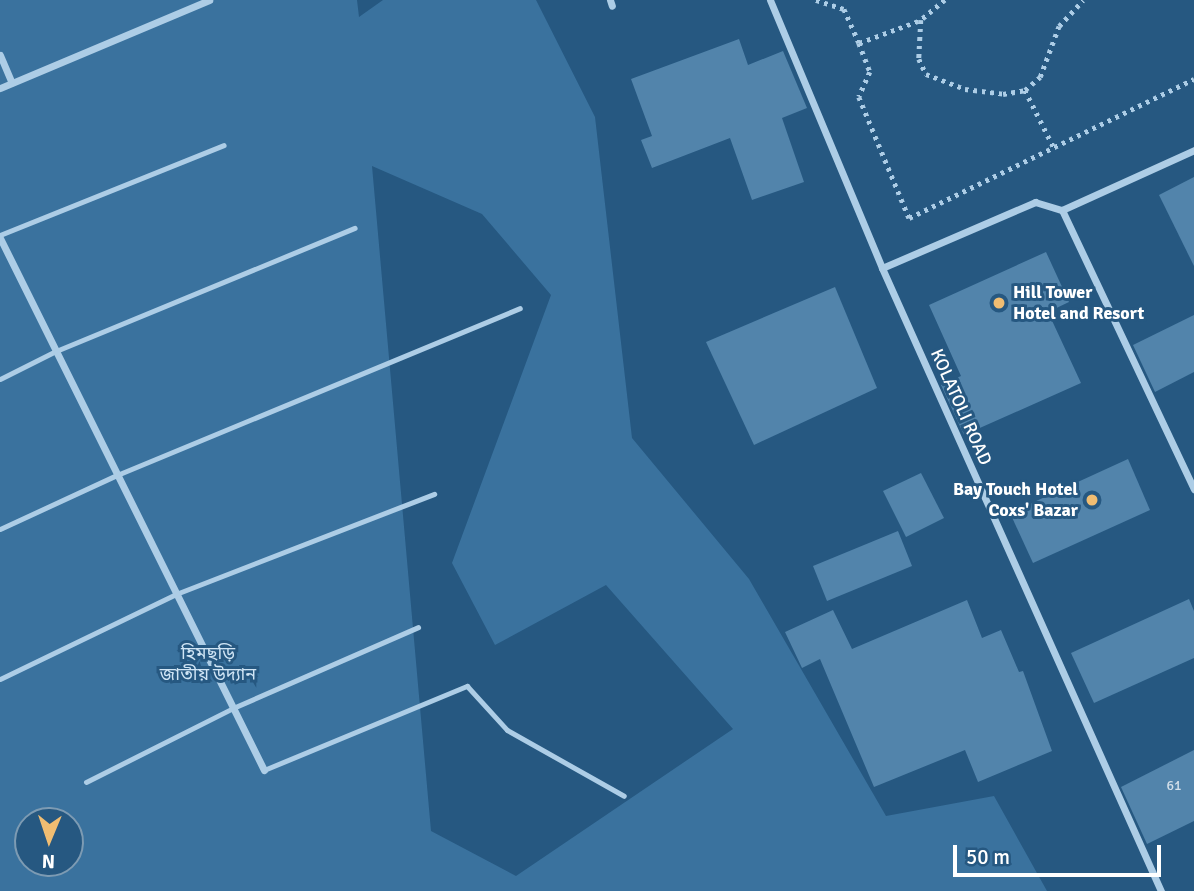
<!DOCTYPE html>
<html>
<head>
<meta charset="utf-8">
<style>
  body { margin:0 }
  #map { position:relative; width:1194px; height:891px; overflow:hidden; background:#265881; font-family:Signika,"Noto Sans Bengali",sans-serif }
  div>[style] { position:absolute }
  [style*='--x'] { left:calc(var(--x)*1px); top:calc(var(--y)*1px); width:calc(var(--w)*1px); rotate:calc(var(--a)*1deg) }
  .green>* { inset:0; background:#3a729e }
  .building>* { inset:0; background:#5284ab }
  .path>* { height:4.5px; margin-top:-2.25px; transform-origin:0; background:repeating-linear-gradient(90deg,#adcde6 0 3.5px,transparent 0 8.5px) }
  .lane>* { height:5px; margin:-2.5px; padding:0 2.5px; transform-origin:2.5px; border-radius:2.5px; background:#adcde6 }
  .street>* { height:7px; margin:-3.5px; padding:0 3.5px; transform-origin:3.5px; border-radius:3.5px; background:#adcde6 }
  .dots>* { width:19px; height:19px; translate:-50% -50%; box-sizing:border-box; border:4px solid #265881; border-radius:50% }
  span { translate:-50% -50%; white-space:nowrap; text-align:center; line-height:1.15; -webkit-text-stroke:6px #265881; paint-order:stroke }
  .number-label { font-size:14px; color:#d4e0ea }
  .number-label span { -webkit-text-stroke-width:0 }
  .poi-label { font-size:18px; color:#fff; font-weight:700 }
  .left { translate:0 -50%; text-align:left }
  .right { translate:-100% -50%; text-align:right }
  .street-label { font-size:18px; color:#fff }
  .park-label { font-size:18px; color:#d0e5f5 }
  .north { position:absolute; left:14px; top:807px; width:70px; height:70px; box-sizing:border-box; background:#265881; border:2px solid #7d9bb3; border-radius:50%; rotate:182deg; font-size:19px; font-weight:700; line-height:28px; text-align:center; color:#fff }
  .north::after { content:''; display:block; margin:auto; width:24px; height:32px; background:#f0bd72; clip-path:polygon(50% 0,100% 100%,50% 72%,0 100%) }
  .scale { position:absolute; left:953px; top:845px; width:208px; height:32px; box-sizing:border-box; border:4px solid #fff; border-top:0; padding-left:9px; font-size:21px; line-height:24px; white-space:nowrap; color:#fff; -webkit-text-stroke:5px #265881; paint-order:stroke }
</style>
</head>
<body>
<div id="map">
  <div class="green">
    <div style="clip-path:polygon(evenodd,0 0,357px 0,359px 17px,383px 0,536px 0,595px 117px,632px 438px,749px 579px,886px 816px,994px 796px,1047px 891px,0 891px,0 0,372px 166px,482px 214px,551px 295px,452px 563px,495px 645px,606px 585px,733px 729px,516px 876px,431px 831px,372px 166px,0 0,28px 821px,70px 821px,70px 863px,28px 863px,28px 821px)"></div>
  </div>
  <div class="building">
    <div style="clip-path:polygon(739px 39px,748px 65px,783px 51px,807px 108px,782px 118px,804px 182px,752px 200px,730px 138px,652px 168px,641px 140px,652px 136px,631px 79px)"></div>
    <div style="clip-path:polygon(1194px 177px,1194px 266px,1159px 195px)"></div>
    <div style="clip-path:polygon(1046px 252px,1069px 302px,1048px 312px,1081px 383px,964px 435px,941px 385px,961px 376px,929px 305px)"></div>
    <div style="clip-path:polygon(835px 287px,877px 388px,754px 445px,706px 342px)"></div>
    <div style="clip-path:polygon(1194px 315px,1194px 372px,1155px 392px,1133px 345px)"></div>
    <div style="clip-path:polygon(1128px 459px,1150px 510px,1033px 563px,1010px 513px)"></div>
    <div style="clip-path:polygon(921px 473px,944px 518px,906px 537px,883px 491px)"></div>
    <div style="clip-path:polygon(898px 531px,912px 566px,827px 601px,813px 566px)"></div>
    <div style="clip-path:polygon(1189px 599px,1194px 611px,1194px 658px,1094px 703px,1071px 653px)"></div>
    <div style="clip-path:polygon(967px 600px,982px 638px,1001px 630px,1019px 672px,1023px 671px,1052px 751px,978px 782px,965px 750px,874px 787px,820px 659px,802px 668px,785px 632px,833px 610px,852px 649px)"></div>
    <div style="clip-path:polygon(1194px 750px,1194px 821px,1147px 844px,1121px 787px)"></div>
  </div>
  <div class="path">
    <div style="--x:816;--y:0;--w:29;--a:18"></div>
    <div style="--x:844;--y:9;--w:37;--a:66"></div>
    <div style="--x:859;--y:43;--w:31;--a:69"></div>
    <div style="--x:870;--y:72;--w:27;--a:114"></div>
    <div style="--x:859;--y:97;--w:131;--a:67.5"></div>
    <div style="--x:909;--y:218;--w:317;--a:-26"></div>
    <div style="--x:945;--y:0;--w:31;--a:140"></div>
    <div style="--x:921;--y:20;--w:39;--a:93"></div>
    <div style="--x:919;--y:59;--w:17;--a:65"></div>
    <div style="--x:926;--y:74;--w:42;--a:21"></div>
    <div style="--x:965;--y:89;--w:38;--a:7"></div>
    <div style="--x:1003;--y:94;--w:22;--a:-10"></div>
    <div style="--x:1025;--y:90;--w:20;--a:-41"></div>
    <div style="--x:1040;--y:77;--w:54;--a:-69.6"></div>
    <div style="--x:1059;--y:26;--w:35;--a:-47"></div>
    <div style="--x:859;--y:43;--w:66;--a:-20.4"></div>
    <div style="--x:1025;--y:90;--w:65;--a:63.4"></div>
  </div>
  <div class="lane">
    <div style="--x:0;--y:235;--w:241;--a:-21.9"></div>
    <div style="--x:0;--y:379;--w:63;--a:-26.6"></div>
    <div style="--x:56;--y:351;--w:323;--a:-22.4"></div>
    <div style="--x:0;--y:529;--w:129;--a:-24.8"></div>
    <div style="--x:117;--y:475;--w:436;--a:-22.5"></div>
    <div style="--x:0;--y:679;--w:195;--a:-25.8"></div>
    <div style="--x:176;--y:594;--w:277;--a:-21.2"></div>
    <div style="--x:264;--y:770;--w:220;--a:-22.5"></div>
    <div style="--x:467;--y:686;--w:59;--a:47.7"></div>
    <div style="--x:507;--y:730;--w:134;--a:29.4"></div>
    <div style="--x:86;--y:782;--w:165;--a:-26.7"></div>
    <div style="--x:233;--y:708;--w:202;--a:-23.6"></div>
  </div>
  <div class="street">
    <div style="--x:610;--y:0;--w:6;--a:72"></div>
    <div style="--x:770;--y:0;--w:290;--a:67.3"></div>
    <div style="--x:882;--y:268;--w:683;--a:65.88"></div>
    <div style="--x:0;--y:55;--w:30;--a:67"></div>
    <div style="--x:0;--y:88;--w:227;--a:-22.8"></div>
    <div style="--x:1062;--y:210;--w:145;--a:-24.4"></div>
    <div style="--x:0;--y:238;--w:594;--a:63.61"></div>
    <div style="--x:882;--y:268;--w:167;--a:-23.3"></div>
    <div style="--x:1035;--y:202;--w:28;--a:17"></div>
    <div style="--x:1062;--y:210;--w:309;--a:64.7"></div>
  </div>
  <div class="dots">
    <div style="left:999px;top:303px;background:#f0bd72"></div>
    <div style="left:1092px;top:500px;background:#f0bd72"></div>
  </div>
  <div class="number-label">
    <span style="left:1174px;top:786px">61</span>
  </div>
  <div class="poi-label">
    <span class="left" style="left:1013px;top:303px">Hill Tower<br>Hotel and Resort</span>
    <span class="right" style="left:1078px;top:500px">Bay Touch Hotel<br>Coxs' Bazar</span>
  </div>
  <div class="street-label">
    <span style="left:961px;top:407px;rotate:66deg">KOLATOLI ROAD</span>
  </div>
  <div class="park-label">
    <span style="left:208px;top:664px">হিমছড়ি<br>জাতীয় উদ্যান</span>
  </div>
  <div class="north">N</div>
  <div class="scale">50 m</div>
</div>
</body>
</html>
